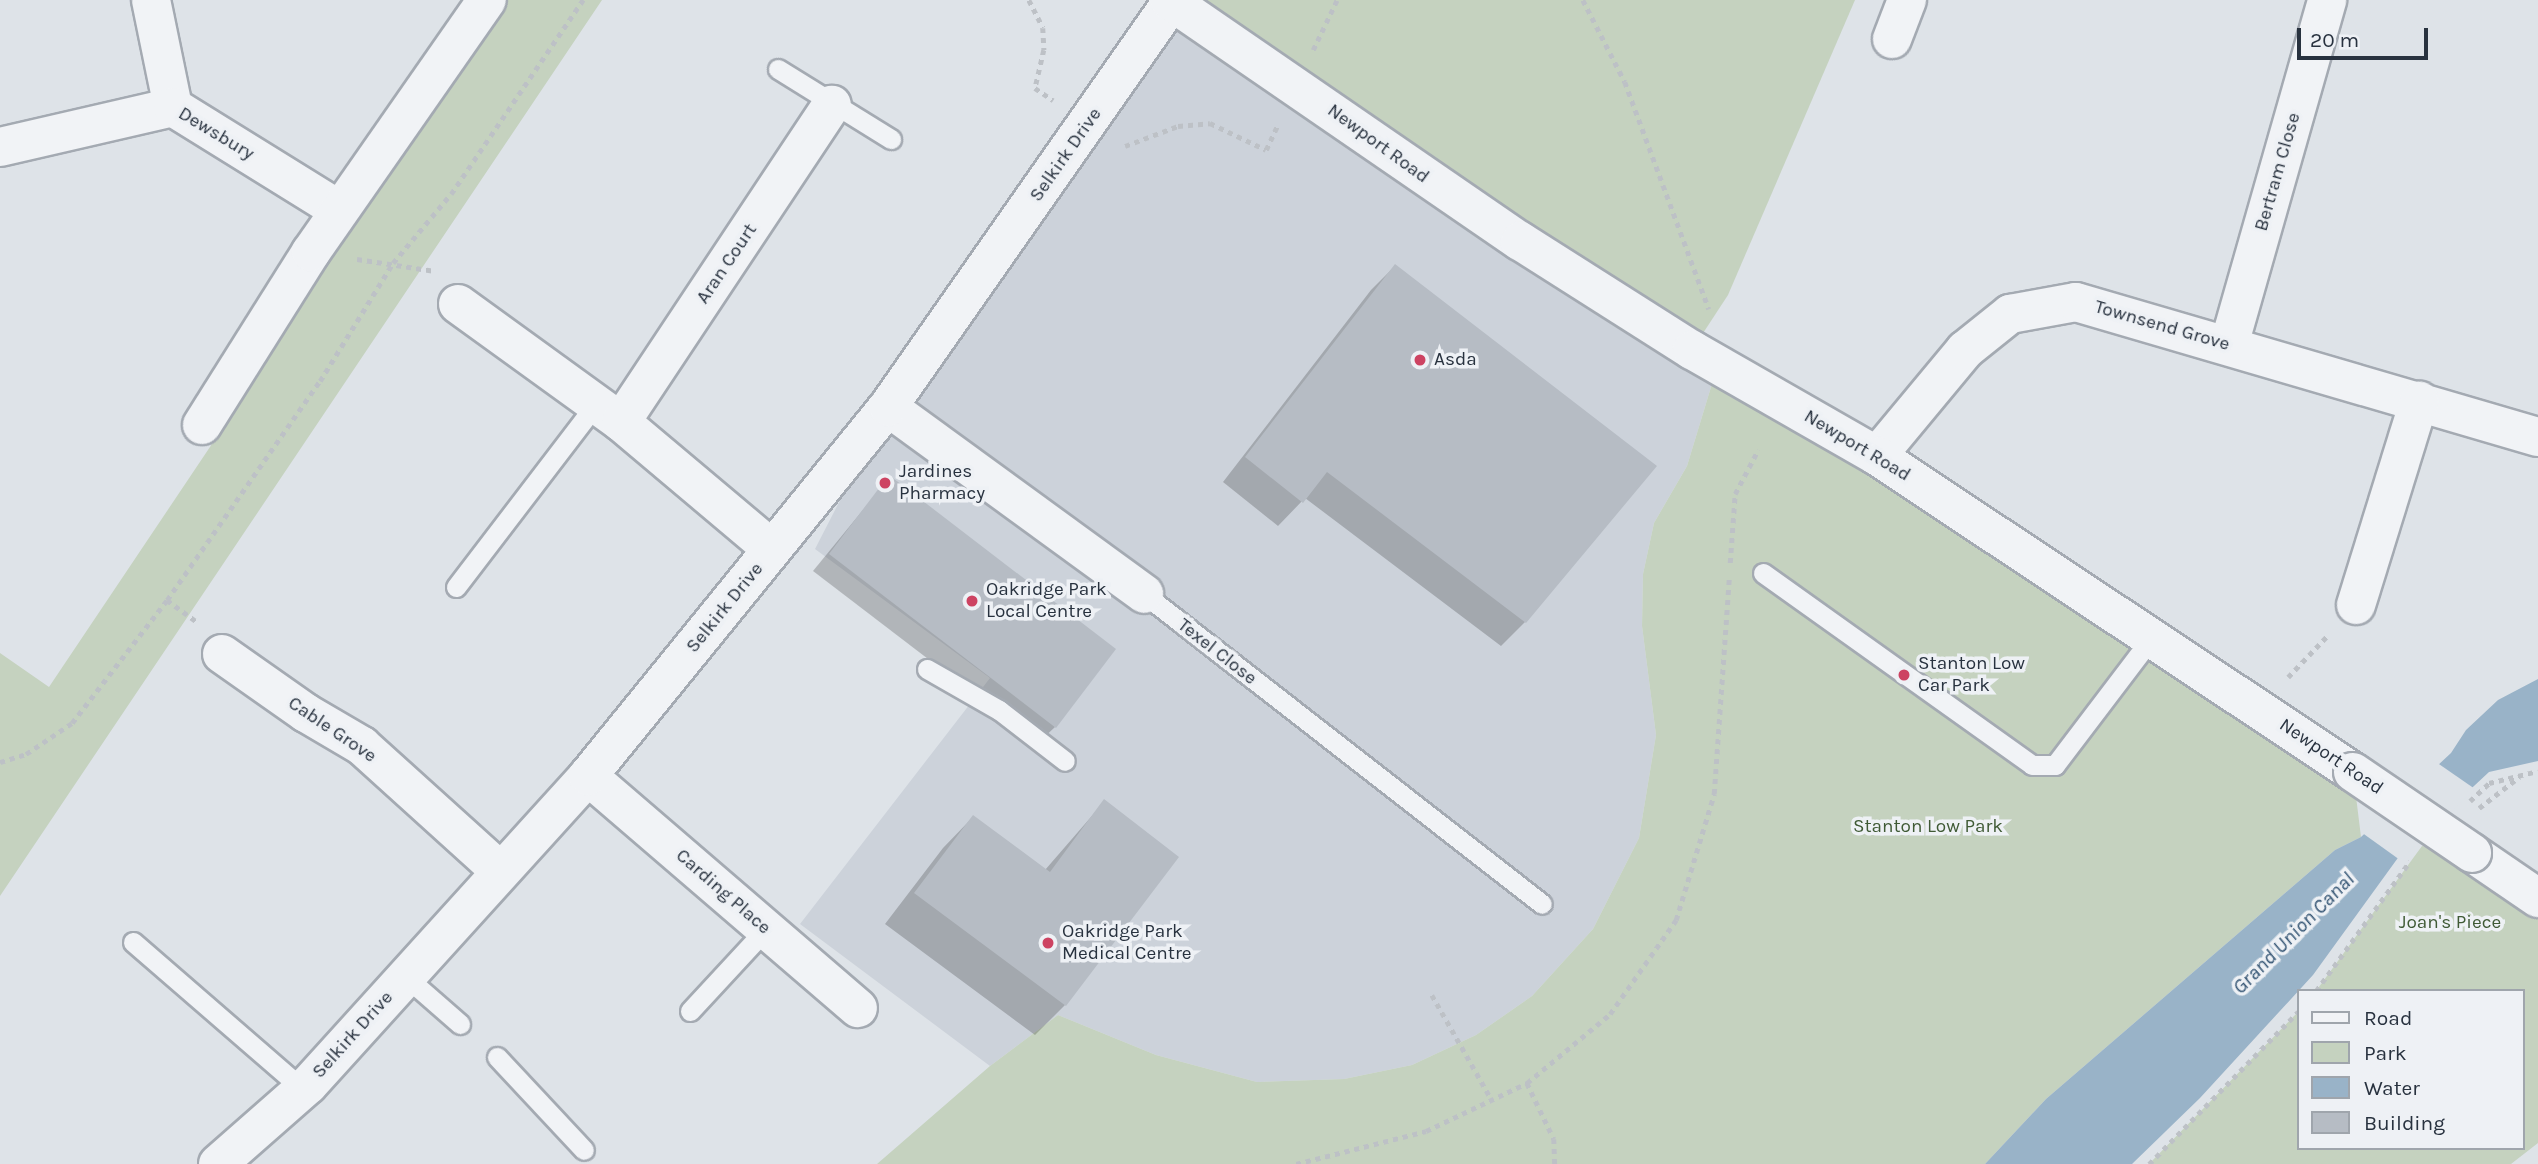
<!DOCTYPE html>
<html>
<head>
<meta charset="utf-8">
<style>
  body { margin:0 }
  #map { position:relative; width:2538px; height:1164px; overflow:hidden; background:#dee3e8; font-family:Karla,sans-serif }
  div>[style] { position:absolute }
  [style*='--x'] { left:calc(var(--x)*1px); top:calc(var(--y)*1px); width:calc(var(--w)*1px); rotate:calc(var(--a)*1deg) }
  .built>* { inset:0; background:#ccd2da }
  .green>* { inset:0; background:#c5d2bf }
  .water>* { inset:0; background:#99b3c8 }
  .pier>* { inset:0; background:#dee3e8 }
  .shadow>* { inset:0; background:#0003 }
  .building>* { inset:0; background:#b6bcc4 }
  .path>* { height:4.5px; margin-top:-2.25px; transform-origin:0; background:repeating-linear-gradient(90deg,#bdc1c6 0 5px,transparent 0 10px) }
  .roads { filter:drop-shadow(2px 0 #a4aab2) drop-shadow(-2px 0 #a4aab2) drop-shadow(0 2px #a4aab2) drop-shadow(0 -2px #a4aab2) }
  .service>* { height:19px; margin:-9.5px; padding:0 9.5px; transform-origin:9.5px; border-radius:9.5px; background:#f1f3f6 }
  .minor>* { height:38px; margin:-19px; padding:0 19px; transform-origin:19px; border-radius:19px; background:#f1f3f6 }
  .tertiary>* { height:38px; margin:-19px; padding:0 19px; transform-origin:19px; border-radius:19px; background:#f1f3f6 }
  .bridges { filter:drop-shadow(2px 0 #a4aab2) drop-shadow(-2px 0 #a4aab2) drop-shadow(0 2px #a4aab2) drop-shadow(0 -2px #a4aab2) }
  .tertiary-bridge>* { height:38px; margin:-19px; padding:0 19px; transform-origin:19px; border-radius:19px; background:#f1f3f6 }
  .dots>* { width:19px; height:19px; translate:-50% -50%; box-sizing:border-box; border:4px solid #eef1f5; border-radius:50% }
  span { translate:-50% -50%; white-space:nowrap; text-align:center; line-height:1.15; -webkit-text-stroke:7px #eef1f5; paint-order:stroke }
  .street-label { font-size:19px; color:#28323f }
  .poi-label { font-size:19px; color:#28323f }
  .left { translate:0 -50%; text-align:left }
  .park-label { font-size:19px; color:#3f5a35 }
  .water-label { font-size:21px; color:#325372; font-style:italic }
  .legend { position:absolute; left:2297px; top:989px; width:228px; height:161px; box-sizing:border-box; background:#eef1f5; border:2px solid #9fa5ac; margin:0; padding:9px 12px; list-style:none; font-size:21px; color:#28323f }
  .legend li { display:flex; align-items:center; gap:14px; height:35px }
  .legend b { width:35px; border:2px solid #9fa5ac }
  .scale { position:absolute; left:2297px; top:28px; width:131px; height:32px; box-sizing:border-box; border:4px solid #28323f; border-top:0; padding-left:9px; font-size:21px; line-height:24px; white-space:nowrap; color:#28323f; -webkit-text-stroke:5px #eef1f5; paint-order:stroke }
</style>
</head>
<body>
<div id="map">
  <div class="built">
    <div style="clip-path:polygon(1172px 2px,1718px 364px,1687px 466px,1654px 523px,1643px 574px,1642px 626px,1656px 735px,1639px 838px,1593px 929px,1532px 996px,1476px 1035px,1412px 1065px,1344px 1079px,1257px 1082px,1156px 1055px,1058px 1015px,990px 1066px,800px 924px,990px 678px,815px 549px,888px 407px)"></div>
  </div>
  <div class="green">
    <div style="clip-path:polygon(487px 0,602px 0,0 896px,0 653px,49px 687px,216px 438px)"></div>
    <div style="clip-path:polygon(1169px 0,1855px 0,1728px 295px,1692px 350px)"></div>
    <div style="clip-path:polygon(1718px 364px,2353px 772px,2361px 837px,2335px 850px,2046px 1099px,1985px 1164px,877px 1164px,990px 1066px,1058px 1015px,1156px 1055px,1257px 1082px,1344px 1079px,1412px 1065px,1476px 1035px,1532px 996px,1593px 929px,1639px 838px,1656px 735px,1642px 626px,1643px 574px,1654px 523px,1687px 466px)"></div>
    <div style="clip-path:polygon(2422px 846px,2472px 853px,2538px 913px,2538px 1143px,2511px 1164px,2149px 1164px,2298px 1012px,2298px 1148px,2522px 1148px,2522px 991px,2316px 991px)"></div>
  </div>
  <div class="water">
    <div style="clip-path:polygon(2538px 679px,2538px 761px,2489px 772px,2400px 855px,2313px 975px,2200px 1098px,2132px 1164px,1985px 1164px,2046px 1099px,2335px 850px,2361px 837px,2451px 753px,2466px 730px,2498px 700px)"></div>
  </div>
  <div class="pier">
    <div style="clip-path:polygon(2436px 762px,2475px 789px,2400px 860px,2361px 832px)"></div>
  </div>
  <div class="shadow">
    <div style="clip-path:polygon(1395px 266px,1525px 622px,1501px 646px,1305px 498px,1278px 526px,1223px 482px,1371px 290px)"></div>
    <div style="clip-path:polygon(890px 477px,1055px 727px,1038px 743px,813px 571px)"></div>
    <div style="clip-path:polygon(1104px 802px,1065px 1005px,1035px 1035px,885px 924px,943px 848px,973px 817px,1045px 870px)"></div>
  </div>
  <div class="building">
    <div style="clip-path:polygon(1395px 264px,1657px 466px,1526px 623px,1327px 472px,1303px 503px,1245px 457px)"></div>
    <div style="clip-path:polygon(889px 475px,1116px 649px,1056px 728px,829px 554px)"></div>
    <div style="clip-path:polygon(1104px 799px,1179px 857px,1066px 1006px,914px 893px,973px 815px,1050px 872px)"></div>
  </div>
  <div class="path">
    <div style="--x:1029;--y:0;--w:31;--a:63"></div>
    <div style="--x:1043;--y:28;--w:22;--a:87"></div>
    <div style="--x:1044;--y:50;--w:39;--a:103"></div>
    <div style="--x:1035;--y:88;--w:22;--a:34"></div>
    <div style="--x:1583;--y:0;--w:92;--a:62.9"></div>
    <div style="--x:1625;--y:82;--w:242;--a:69.7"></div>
    <div style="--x:1313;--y:50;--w:55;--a:-64.4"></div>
    <div style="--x:1125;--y:146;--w:57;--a:-20.7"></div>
    <div style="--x:1178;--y:126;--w:32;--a:-5"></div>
    <div style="--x:1210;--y:123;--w:62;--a:25.7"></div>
    <div style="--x:1266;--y:150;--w:29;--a:-65"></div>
    <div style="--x:357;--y:259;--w:79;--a:8.7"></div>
    <div style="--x:1730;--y:563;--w:69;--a:-85.9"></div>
    <div style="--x:1735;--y:494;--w:50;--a:-62.4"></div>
    <div style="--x:167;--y:600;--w:37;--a:36"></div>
    <div style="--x:2288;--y:677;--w:58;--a:-46.4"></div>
    <div style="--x:0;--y:762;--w:27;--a:-17"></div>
    <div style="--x:26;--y:754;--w:55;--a:-34"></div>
    <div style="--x:72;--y:723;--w:155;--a:-52.3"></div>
    <div style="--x:167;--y:600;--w:267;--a:-55.1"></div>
    <div style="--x:320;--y:381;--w:139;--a:-58.3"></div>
    <div style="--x:393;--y:263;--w:90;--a:-50"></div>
    <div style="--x:451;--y:194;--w:235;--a:-55.8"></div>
    <div style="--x:2470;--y:801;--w:26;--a:-43"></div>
    <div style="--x:2489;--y:783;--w:50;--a:-13.8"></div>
    <div style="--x:2479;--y:808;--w:51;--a:-37.8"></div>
    <div style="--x:2316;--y:991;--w:160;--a:-54.1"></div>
    <div style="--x:1432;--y:995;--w:121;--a:60.3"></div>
    <div style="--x:1527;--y:1083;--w:62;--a:64.3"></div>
    <div style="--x:1554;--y:1139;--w:25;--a:88"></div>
    <div style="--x:1296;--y:1164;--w:134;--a:-14.2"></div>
    <div style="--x:1426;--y:1131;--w:112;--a:-25.4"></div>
    <div style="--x:1527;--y:1083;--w:108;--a:-39.7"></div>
    <div style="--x:1610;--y:1014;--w:115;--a:-54.9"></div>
    <div style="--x:1676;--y:920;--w:132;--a:-73.2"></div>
    <div style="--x:1714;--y:794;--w:217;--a:-86"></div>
    <div style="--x:2149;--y:1164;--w:213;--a:-45.6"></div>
  </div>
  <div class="roads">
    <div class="service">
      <div style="--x:778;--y:69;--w:133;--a:31.8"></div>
      <div style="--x:1763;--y:573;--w:330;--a:35.5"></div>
      <div style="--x:2032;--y:765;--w:23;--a:0"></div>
      <div style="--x:2055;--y:765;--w:162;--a:-52.8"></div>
      <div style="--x:456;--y:587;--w:229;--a:-52.6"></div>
      <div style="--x:1144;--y:594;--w:504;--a:37.91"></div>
      <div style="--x:927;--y:669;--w:83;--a:29.7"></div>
      <div style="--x:999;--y:710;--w:83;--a:37.7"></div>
      <div style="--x:133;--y:942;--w:225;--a:40.9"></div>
      <div style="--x:405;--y:976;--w:73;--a:41.1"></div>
      <div style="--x:690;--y:1011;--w:112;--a:-47.2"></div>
      <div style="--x:497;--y:1057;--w:127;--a:46.9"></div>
    </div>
    <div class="minor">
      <div style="--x:151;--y:0;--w:109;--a:78.4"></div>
      <div style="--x:1892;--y:39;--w:42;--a:-69"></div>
      <div style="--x:0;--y:147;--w:178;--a:-13"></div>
      <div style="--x:173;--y:107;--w:195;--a:31.8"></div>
      <div style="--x:458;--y:304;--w:201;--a:35.9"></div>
      <div style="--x:621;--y:422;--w:197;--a:40.1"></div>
      <div style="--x:2229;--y:345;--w:359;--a:-74.1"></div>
      <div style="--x:888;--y:407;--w:317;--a:36.1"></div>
      <div style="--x:621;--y:422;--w:381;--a:-56.4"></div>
      <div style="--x:202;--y:425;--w:204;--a:-57.8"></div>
      <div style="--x:311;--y:252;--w:307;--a:-55.1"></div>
      <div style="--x:1877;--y:456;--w:138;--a:-50.3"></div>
      <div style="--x:1965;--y:350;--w:58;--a:-38.7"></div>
      <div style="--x:2010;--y:314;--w:67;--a:-10.3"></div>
      <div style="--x:2076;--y:302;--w:481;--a:16.3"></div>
      <div style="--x:2356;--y:605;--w:214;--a:-72.8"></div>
      <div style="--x:222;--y:654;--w:103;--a:35.1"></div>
      <div style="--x:306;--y:713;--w:65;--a:30.5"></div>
      <div style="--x:362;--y:746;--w:185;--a:42.1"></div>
      <div style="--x:588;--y:776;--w:356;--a:40.7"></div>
      <div style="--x:218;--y:1164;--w:120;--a:-41.3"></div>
      <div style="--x:308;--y:1085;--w:417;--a:-47.8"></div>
      <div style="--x:588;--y:776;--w:476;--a:-50.9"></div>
      <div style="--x:888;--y:407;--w:495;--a:-55"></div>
    </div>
    <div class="tertiary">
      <div style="--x:1169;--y:0;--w:426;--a:34.5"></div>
      <div style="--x:1520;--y:241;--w:204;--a:32.4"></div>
      <div style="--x:1692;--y:350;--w:213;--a:29.8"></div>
      <div style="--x:1877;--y:456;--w:571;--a:33.58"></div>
      <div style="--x:2472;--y:853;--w:80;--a:34.3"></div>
    </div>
  </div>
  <div class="bridges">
    <div class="tertiary-bridge">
      <div style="--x:2353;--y:772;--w:144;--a:34.2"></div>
    </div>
  </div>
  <div class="dots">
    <div style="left:1420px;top:360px;background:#cd4362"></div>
    <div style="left:885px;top:483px;background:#cd4362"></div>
    <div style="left:972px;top:601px;background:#cd4362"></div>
    <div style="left:1904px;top:675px;background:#cd4362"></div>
    <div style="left:1048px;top:943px;background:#cd4362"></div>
  </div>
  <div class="street-label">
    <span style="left:216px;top:134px;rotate:31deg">Dewsbury</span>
    <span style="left:1378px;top:144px;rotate:36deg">Newport Road</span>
    <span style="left:1066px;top:155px;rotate:-55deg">Selkirk Drive</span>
    <span style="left:2278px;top:172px;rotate:-74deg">Bertram Close</span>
    <span style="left:727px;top:264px;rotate:-56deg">Aran Court</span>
    <span style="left:2162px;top:326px;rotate:16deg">Townsend Grove</span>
    <span style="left:1857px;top:446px;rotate:31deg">Newport Road</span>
    <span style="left:725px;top:608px;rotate:-51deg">Selkirk Drive</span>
    <span style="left:1217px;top:652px;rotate:38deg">Texel Close</span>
    <span style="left:332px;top:730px;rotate:34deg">Cable Grove</span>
    <span style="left:2331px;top:757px;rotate:34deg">Newport Road</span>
    <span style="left:723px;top:892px;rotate:41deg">Carding Place</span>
    <span style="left:353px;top:1035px;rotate:-48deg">Selkirk Drive</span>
  </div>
  <div class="poi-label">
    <span class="left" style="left:1434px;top:360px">Asda</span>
    <span class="left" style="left:899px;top:483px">Jardines<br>Pharmacy</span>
    <span class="left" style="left:986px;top:601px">Oakridge Park<br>Local Centre</span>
    <span class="left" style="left:1918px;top:675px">Stanton Low<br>Car Park</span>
    <span class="left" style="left:1062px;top:943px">Oakridge Park<br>Medical Centre</span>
  </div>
  <div class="park-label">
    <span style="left:1928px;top:827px">Stanton Low Park</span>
    <span style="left:2450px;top:923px">Joan's Piece</span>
  </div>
  <div class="water-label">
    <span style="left:2293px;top:933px;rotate:-45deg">Grand Union Canal</span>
  </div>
  <ul class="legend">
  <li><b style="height:9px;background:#f1f3f6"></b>Road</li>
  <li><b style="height:19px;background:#c5d2bf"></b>Park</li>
  <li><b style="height:19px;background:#99b3c8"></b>Water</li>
  <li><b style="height:19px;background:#b6bcc4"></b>Building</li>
  </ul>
  <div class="scale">20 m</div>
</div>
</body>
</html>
